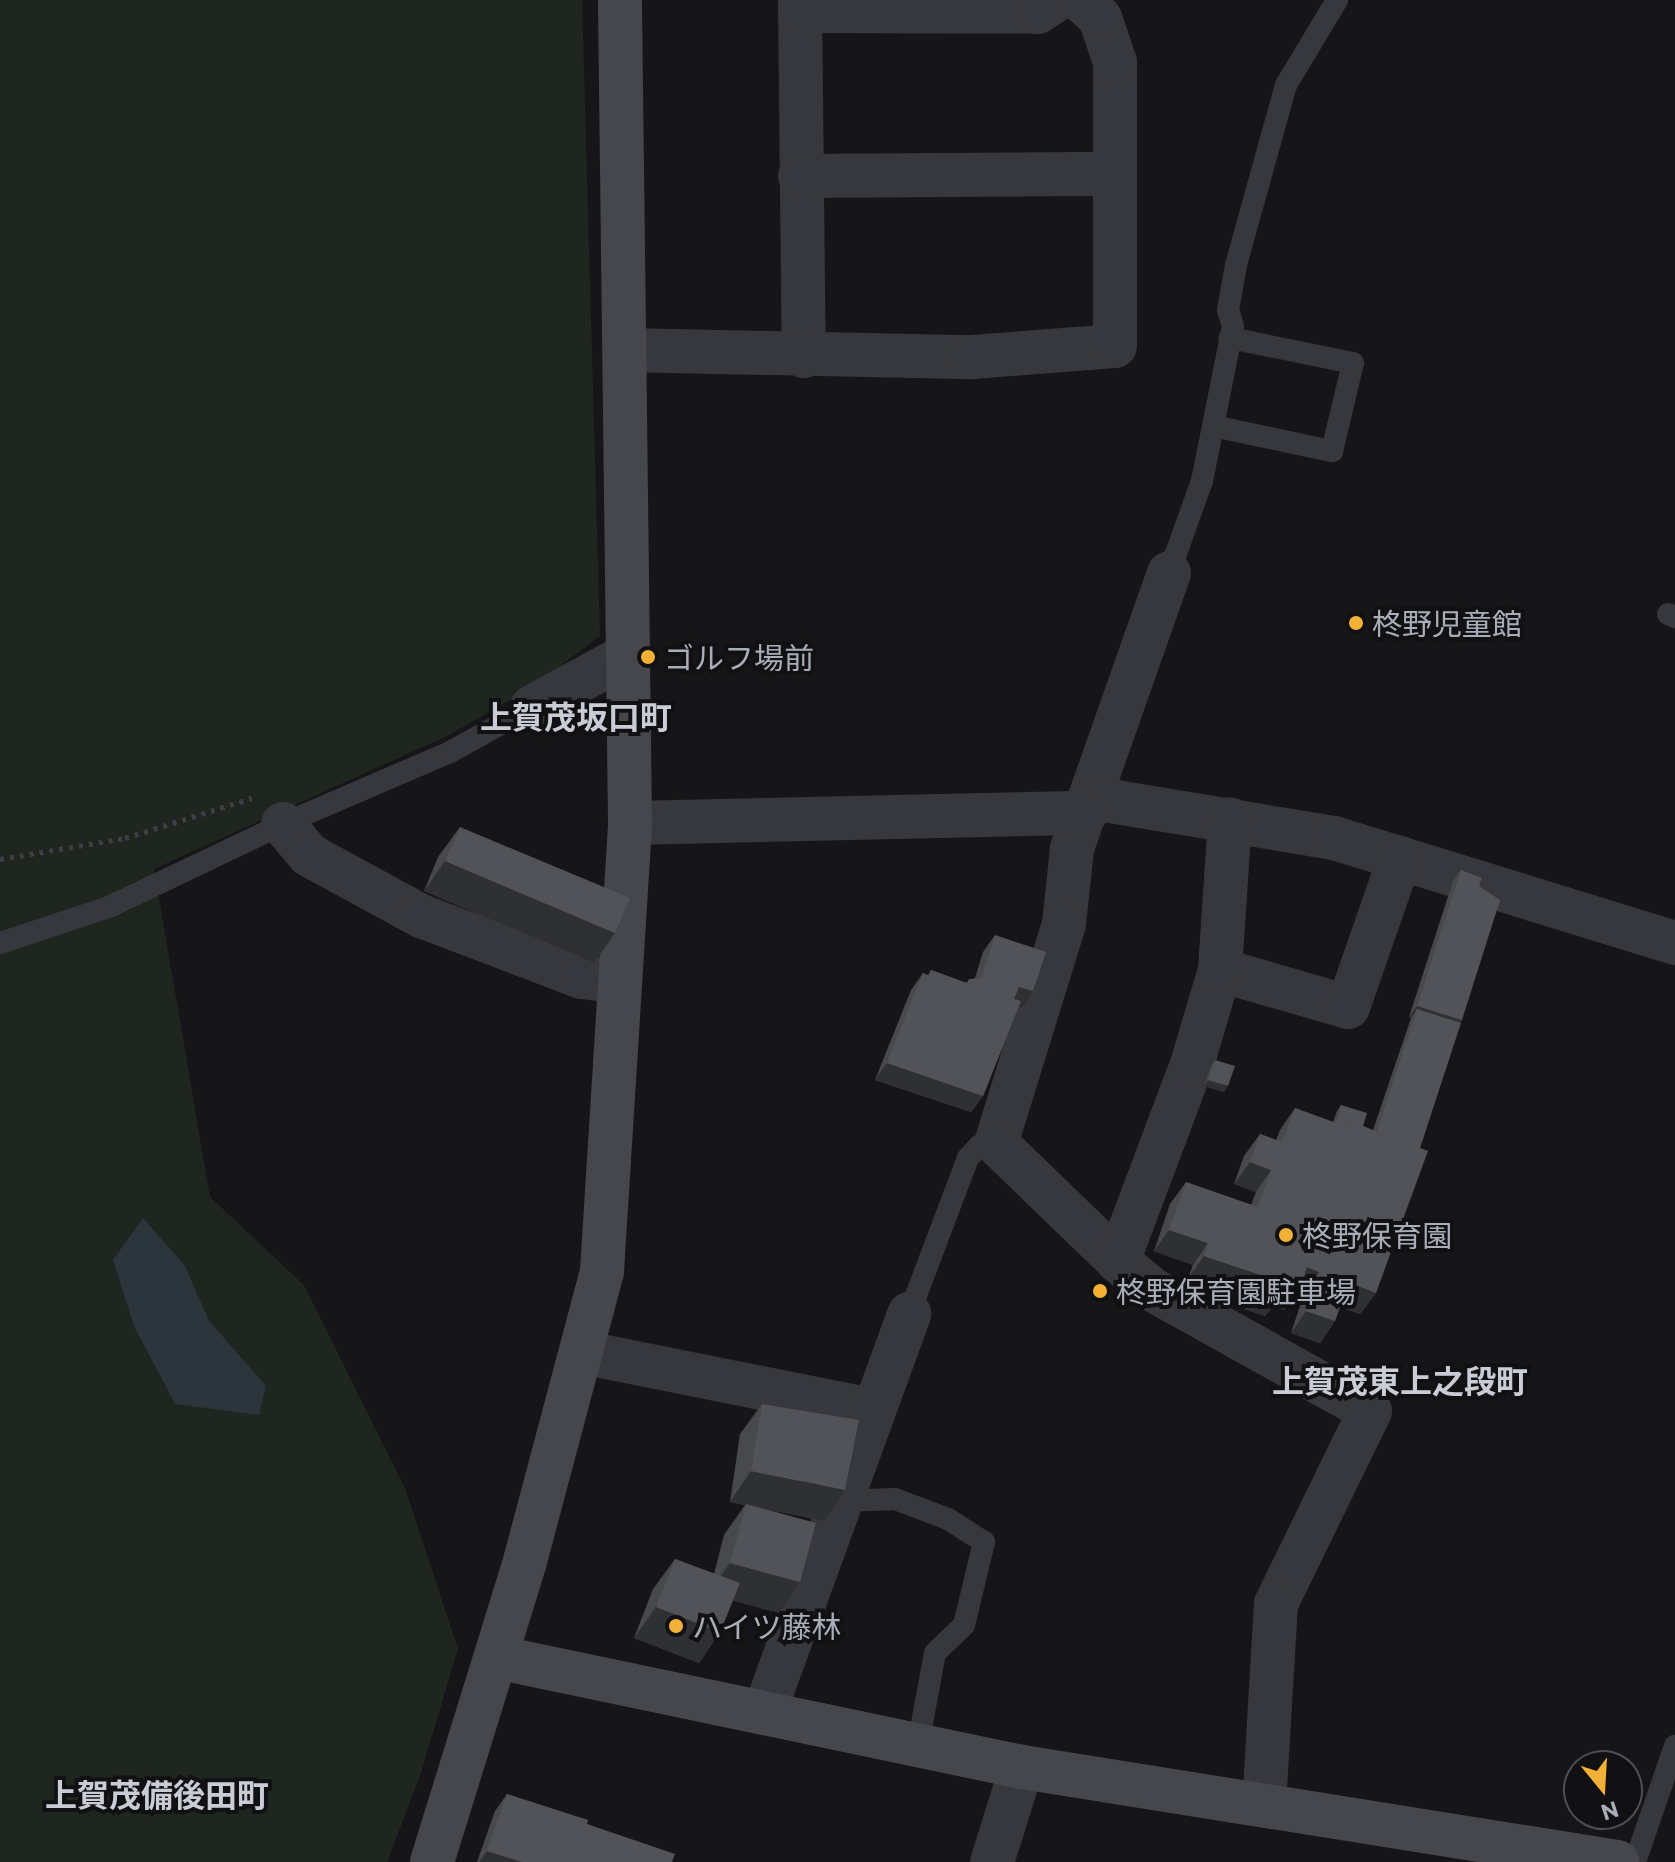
<!DOCTYPE html>
<html>
<head>
<meta charset="utf-8">
<style>
  body { margin:0 }
  #map { position:relative; width:1675px; height:1862px; overflow:hidden; background:#161618; font-family:Commissioner,"Noto Sans JP",sans-serif }
  div>[style] { position:absolute }
  [style*='--x'] { left:calc(var(--x)*1px); top:calc(var(--y)*1px); width:calc(var(--w)*1px); rotate:calc(var(--a)*1deg) }
  .green>* { inset:0; background:#1e261f }
  .water>* { inset:0; background:#2c353c }
  .path>* { height:5px; margin-top:-2.5px; transform-origin:0; background:repeating-linear-gradient(90deg,#3d3f44 0 4px,transparent 0 10px) }
  .lane>* { height:22px; margin:-11px; padding:0 11px; transform-origin:11px; border-radius:11px; background:#37383d }
  .street>* { height:44px; margin:-22px; padding:0 22px; transform-origin:22px; border-radius:22px; background:#37383d }
  .secondary>* { height:44px; margin:-22px; padding:0 22px; transform-origin:22px; border-radius:22px; background:#45474d }
  .wall>* { inset:0; background:#47494d }
  .shaded-wall>* { inset:0; background:#2f3033 }
  .building>* { inset:0; background:#525359 }
  .dots>* { width:22px; height:22px; translate:-50% -50%; box-sizing:border-box; border:4px solid #111113; border-radius:50% }
  span { translate:-50% -50%; white-space:nowrap; text-align:center; line-height:1.15; -webkit-text-stroke:8px #111113; paint-order:stroke }
  .poi-label { font-size:30px; color:#a8adb8 }
  .left { translate:0 -50%; text-align:left }
  .neighbourhood-label { font-size:32px; color:#c9ccd4; font-weight:700 }
  .north { position:absolute; left:1563px; top:1750px; width:80px; height:80px; box-sizing:border-box; background:#111113; border:2px solid #4d4f55; border-radius:50%; rotate:162deg; font-size:22px; font-weight:700; line-height:32px; text-align:center; color:#a8adb8 }
  .north::after { content:''; display:block; margin:auto; width:28px; height:36px; background:#f2b134; clip-path:polygon(50% 0,100% 100%,50% 72%,0 100%) }
</style>
</head>
<body>
<div id="map">
  <div class="green">
    <div style="clip-path:polygon(0 0,582px 0,600px 636px,531px 688px,449px 735px,154px 869px,210px 1197px,304px 1285px,405px 1488px,458px 1649px,420px 1776px,387px 1862px,0 1862px)"></div>
  </div>
  <div class="water">
    <div style="clip-path:polygon(143px 1218px,185px 1266px,209px 1321px,266px 1386px,259px 1415px,175px 1404px,134px 1326px,113px 1260px)"></div>
  </div>
  <div class="path">
    <div style="--x:0;--y:859;--w:127;--a:-9.5"></div>
    <div style="--x:125;--y:838;--w:133;--a:-17.5"></div>
  </div>
  <div class="lane">
    <div style="--x:1213;--y:426;--w:122;--a:11.9"></div>
    <div style="--x:1332;--y:451;--w:90;--a:-76.6"></div>
    <div style="--x:1353;--y:363;--w:126;--a:-168.5"></div>
    <div style="--x:1169;--y:573;--w:98;--a:-70.3"></div>
    <div style="--x:1202;--y:481;--w:158;--a:-78.7"></div>
    <div style="--x:1233;--y:326;--w:17;--a:-107"></div>
    <div style="--x:1228;--y:310;--w:46;--a:-79.9"></div>
    <div style="--x:1236;--y:265;--w:187;--a:-74.5"></div>
    <div style="--x:1286;--y:85;--w:99;--a:-59"></div>
    <div style="--x:1668;--y:614;--w:8;--a:23"></div>
    <div style="--x:0;--y:943;--w:115;--a:-18.3"></div>
    <div style="--x:109;--y:907;--w:193;--a:-25.5"></div>
    <div style="--x:283;--y:824;--w:182;--a:-23.3"></div>
    <div style="--x:450;--y:752;--w:94;--a:-28.8"></div>
    <div style="--x:909;--y:1314;--w:167;--a:-69.3"></div>
    <div style="--x:968;--y:1158;--w:16;--a:-47"></div>
    <div style="--x:979;--y:1146;--w:17;--a:-10"></div>
    <div style="--x:840;--y:1501;--w:55;--a:-2.1"></div>
    <div style="--x:895;--y:1499;--w:57;--a:20.7"></div>
    <div style="--x:948;--y:1519;--w:43;--a:32.6"></div>
    <div style="--x:984;--y:1542;--w:85;--a:103.5"></div>
    <div style="--x:964;--y:1625;--w:40;--a:136"></div>
    <div style="--x:935;--y:1653;--w:94;--a:100.5"></div>
    <div style="--x:1635;--y:1862;--w:123;--a:-71"></div>
  </div>
  <div class="street">
    <div style="--x:800;--y:0;--w:356;--a:89.4"></div>
    <div style="--x:800;--y:11;--w:238;--a:0.2"></div>
    <div style="--x:1038;--y:12;--w:22;--a:-34"></div>
    <div style="--x:800;--y:176;--w:315;--a:-0.4"></div>
    <div style="--x:625;--y:350;--w:347;--a:1.2"></div>
    <div style="--x:972;--y:357;--w:143;--a:-4.4"></div>
    <div style="--x:1115;--y:346;--w:284;--a:-90"></div>
    <div style="--x:1115;--y:62;--w:46;--a:-108.8"></div>
    <div style="--x:1100;--y:18;--w:26;--a:-137"></div>
    <div style="--x:1169;--y:573;--w:293;--a:109.4"></div>
    <div style="--x:1072;--y:849;--w:75;--a:96.1"></div>
    <div style="--x:1064;--y:924;--w:229;--a:107.2"></div>
    <div style="--x:996;--y:1143;--w:170;--a:44"></div>
    <div style="--x:1118;--y:1261;--w:45;--a:39.6"></div>
    <div style="--x:1153;--y:1290;--w:248;--a:29.1"></div>
    <div style="--x:1370;--y:1411;--w:215;--a:116"></div>
    <div style="--x:1276;--y:1604;--w:202;--a:93.4"></div>
    <div style="--x:532;--y:707;--w:111;--a:-28.7"></div>
    <div style="--x:1092;--y:798;--w:245;--a:9.4"></div>
    <div style="--x:1334;--y:838;--w:357;--a:17.1"></div>
    <div style="--x:630;--y:823;--w:456;--a:-1.3"></div>
    <div style="--x:283;--y:824;--w:40;--a:50"></div>
    <div style="--x:309;--y:855;--w:128;--a:28.6"></div>
    <div style="--x:421;--y:916;--w:172;--a:20.8"></div>
    <div style="--x:582;--y:977;--w:38;--a:7"></div>
    <div style="--x:1220;--y:970;--w:133;--a:16.1"></div>
    <div style="--x:1348;--y:1007;--w:158;--a:-70.8"></div>
    <div style="--x:1118;--y:1261;--w:214;--a:-69.4"></div>
    <div style="--x:1193;--y:1061;--w:95;--a:-73.5"></div>
    <div style="--x:1220;--y:970;--w:151;--a:-86.2"></div>
    <div style="--x:581;--y:1352;--w:297;--a:11.3"></div>
    <div style="--x:764;--y:1713;--w:425;--a:-70"></div>
    <div style="--x:992;--y:1862;--w:100;--a:-72.5"></div>
  </div>
  <div class="secondary">
    <div style="--x:496;--y:1657;--w:537;--a:11.81"></div>
    <div style="--x:1022;--y:1767;--w:603;--a:9.07"></div>
    <div style="--x:432;--y:1862;--w:315;--a:-72.8"></div>
    <div style="--x:525;--y:1561;--w:300;--a:-75.1"></div>
    <div style="--x:602;--y:1271;--w:449;--a:-86.4"></div>
    <div style="--x:630;--y:823;--w:823;--a:-90.7"></div>
  </div>
  <div class="wall">
    <div style="clip-path:polygon(460px 827px,615px 933px,594px 963px,424px 891px,438px 857px)"></div>
    <div style="clip-path:polygon(1461px 870px,1479px 886px,1462px 1020px,1460px 1023px,1420px 1148px,1376px 1293px,1360px 1314px,1340px 1307px,1335px 1321px,1320px 1343px,1291px 1333px,1304px 1294px,1298px 1291px,1284px 1310px,1273px 1306px,1265px 1316px,1241px 1308px,1245px 1297px,1188px 1278px,1193px 1265px,1154px 1251px,1170px 1204px,1186px 1182px,1251px 1205px,1256px 1192px,1234px 1184px,1244px 1156px,1260px 1134px,1276px 1140px,1280px 1130px,1295px 1108px,1333px 1122px,1337px 1111px,1341px 1105px,1363px 1126px,1373px 1130px,1411px 1018px,1409px 1017px,1453px 881px)"></div>
    <div style="clip-path:polygon(995px 935px,1022px 1008px,1018px 1007px,983px 1096px,971px 1112px,875px 1080px,911px 990px,923px 973px,928px 975px,931px 970px,966px 983px,975px 978px,983px 952px)"></div>
    <div style="clip-path:polygon(1215px 1060px,1224px 1092px,1204px 1086px,1211px 1066px)"></div>
    <div style="clip-path:polygon(762px 1404px,824px 1521px,762px 1508px,800px 1582px,779px 1613px,733px 1600px,720px 1632px,699px 1663px,634px 1638px,653px 1589px,675px 1559px,714px 1574px,724px 1535px,745px 1505px,730px 1502px,740px 1434px)"></div>
    <div style="clip-path:polygon(507px 1794px,587px 1824px,672px 1862px,477px 1862px,495px 1811px)"></div>
  </div>
  <div class="shaded-wall">
    <div style="clip-path:polygon(445px 861px,615px 933px,594px 963px,424px 891px)"></div>
    <div style="clip-path:polygon(1019px 987px,1033px 991px,1022px 1008px,1008px 1004px)"></div>
    <div style="clip-path:polygon(1417px 1006px,1462px 1020px,1454px 1031px,1417px 1009px,1411px 1018px,1409px 1017px)"></div>
    <div style="clip-path:polygon(887px 1063px,983px 1096px,971px 1112px,875px 1080px)"></div>
    <div style="clip-path:polygon(1208px 1080px,1228px 1086px,1224px 1092px,1204px 1086px)"></div>
    <div style="clip-path:polygon(1250px 1162px,1271px 1170px,1256px 1192px,1234px 1184px)"></div>
    <div style="clip-path:polygon(1169px 1230px,1208px 1243px,1193px 1265px,1154px 1251px)"></div>
    <div style="clip-path:polygon(1204px 1256px,1261px 1275px,1245px 1297px,1188px 1278px)"></div>
    <div style="clip-path:polygon(1307px 1267px,1319px 1272px,1304px 1294px,1298px 1291px,1284px 1310px,1273px 1306px,1265px 1316px,1241px 1308px,1256px 1286px,1284px 1283px)"></div>
    <div style="clip-path:polygon(1348px 1282px,1376px 1293px,1360px 1314px,1333px 1304px)"></div>
    <div style="clip-path:polygon(1306px 1311px,1335px 1321px,1320px 1343px,1291px 1333px)"></div>
    <div style="clip-path:polygon(751px 1471px,845px 1490px,824px 1521px,730px 1502px)"></div>
    <div style="clip-path:polygon(730px 1563px,800px 1582px,779px 1613px,708px 1594px)"></div>
    <div style="clip-path:polygon(656px 1607px,720px 1632px,699px 1663px,634px 1638px)"></div>
    <div style="clip-path:polygon(487px 1851px,522px 1862px,479px 1862px)"></div>
  </div>
  <div class="building">
    <div style="clip-path:polygon(460px 827px,630px 898px,615px 933px,445px 861px)"></div>
    <div style="clip-path:polygon(1461px 870px,1482px 878px,1479px 886px,1500px 900px,1462px 1020px,1417px 1006px)"></div>
    <div style="clip-path:polygon(995px 935px,1046px 952px,1033px 991px,1019px 987px,1014px 999px,1021px 1001px,983px 1096px,887px 1063px,923px 973px,929px 976px,931px 970px,967px 983px,969px 979px,982px 978px)"></div>
    <div style="clip-path:polygon(1417px 1009px,1461px 1023px,1420px 1148px,1377px 1131px)"></div>
    <div style="clip-path:polygon(1215px 1060px,1235px 1066px,1228px 1086px,1208px 1080px)"></div>
    <div style="clip-path:polygon(1341px 1105px,1367px 1113px,1363px 1126px,1349px 1121px,1346px 1126px,1336px 1123px)"></div>
    <div style="clip-path:polygon(1295px 1108px,1347px 1127px,1349px 1121px,1428px 1151px,1376px 1293px,1348px 1282px,1335px 1321px,1306px 1311px,1319px 1272px,1307px 1267px,1300px 1288px,1284px 1283px,1281px 1294px,1256px 1286px,1261px 1275px,1204px 1256px,1208px 1243px,1169px 1230px,1186px 1182px,1258px 1207px,1271px 1170px,1250px 1162px,1260px 1134px,1282px 1142px)"></div>
    <div style="clip-path:polygon(762px 1404px,859px 1420px,845px 1490px,751px 1471px)"></div>
    <div style="clip-path:polygon(746px 1504px,816px 1523px,800px 1582px,730px 1563px)"></div>
    <div style="clip-path:polygon(675px 1559px,740px 1583px,720px 1632px,656px 1607px)"></div>
    <div style="clip-path:polygon(507px 1794px,588px 1820px,587px 1824px,675px 1854px,672px 1862px,522px 1862px,487px 1851px)"></div>
  </div>
  <div class="dots">
    <div style="left:1356px;top:623px;background:#f2b134"></div>
    <div style="left:648px;top:657px;background:#f2b134"></div>
    <div style="left:1286px;top:1235px;background:#f2b134"></div>
    <div style="left:1100px;top:1291px;background:#f2b134"></div>
    <div style="left:676px;top:1626px;background:#f2b134"></div>
  </div>
  <div class="poi-label">
    <span class="left" style="left:1372px;top:623px">柊野児童館</span>
    <span class="left" style="left:664px;top:657px">ゴルフ場前</span>
    <span class="left" style="left:1302px;top:1235px">柊野保育園</span>
    <span class="left" style="left:1116px;top:1291px">柊野保育園駐車場</span>
    <span class="left" style="left:692px;top:1626px">ハイツ藤林</span>
  </div>
  <div class="neighbourhood-label">
    <span style="left:576px;top:716px">上賀茂坂口町</span>
    <span style="left:1400px;top:1380px">上賀茂東上之段町</span>
    <span style="left:157px;top:1794px">上賀茂備後田町</span>
  </div>
  <div class="north">N</div>
</div>
</body>
</html>
